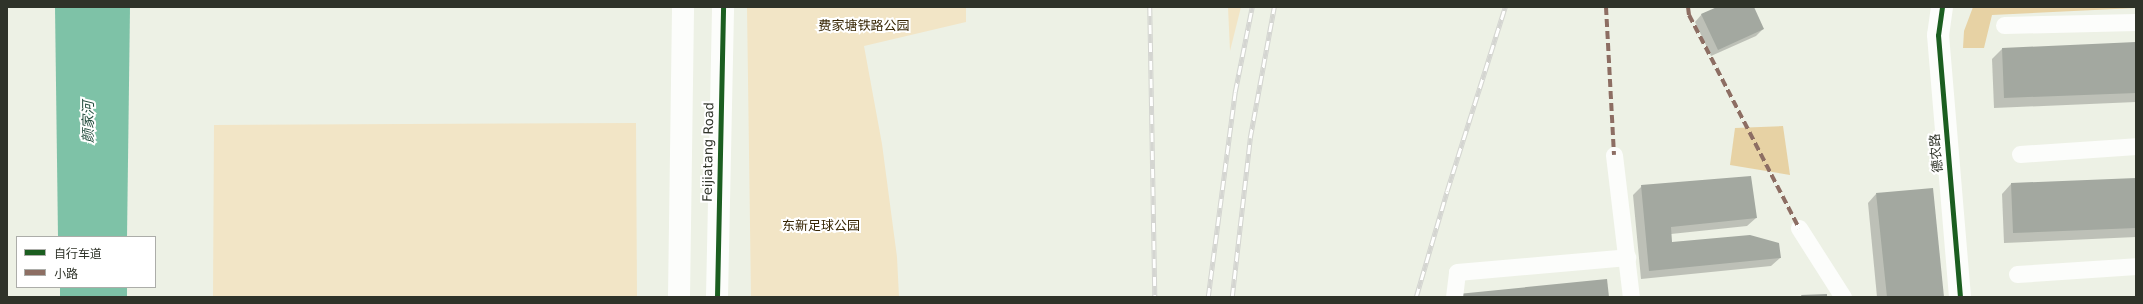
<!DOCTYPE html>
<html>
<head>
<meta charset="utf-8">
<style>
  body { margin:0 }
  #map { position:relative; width:2143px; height:304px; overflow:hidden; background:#edf1e5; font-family:"DejaVu Sans","Noto Sans SC",sans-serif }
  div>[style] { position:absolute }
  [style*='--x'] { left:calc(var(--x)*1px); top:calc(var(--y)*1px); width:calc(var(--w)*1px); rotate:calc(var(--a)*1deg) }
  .green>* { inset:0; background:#f2e5c6 }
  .forest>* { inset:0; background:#e7d2a4 }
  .water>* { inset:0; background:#7ec2a7 }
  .shadow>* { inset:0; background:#0003 }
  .building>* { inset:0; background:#a3a8a0 }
  .service>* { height:17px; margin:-8.5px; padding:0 8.5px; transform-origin:8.5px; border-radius:8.5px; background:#fcfdfb }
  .minor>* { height:22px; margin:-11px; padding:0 11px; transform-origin:11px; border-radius:11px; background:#fcfdfb }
  .tertiary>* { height:22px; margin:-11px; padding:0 11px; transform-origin:11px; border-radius:11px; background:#fcfdfb }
  .rail>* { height:4.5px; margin-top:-2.25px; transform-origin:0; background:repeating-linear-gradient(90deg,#fff 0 9px,#d4d5d1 0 18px); box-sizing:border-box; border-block:1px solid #d4d5d1 }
  .quiet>* { height:4px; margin-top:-2px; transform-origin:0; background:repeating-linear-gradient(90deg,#8d6e63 0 8px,transparent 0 12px) }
  .cycleway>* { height:5px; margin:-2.5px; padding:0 2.5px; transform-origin:2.5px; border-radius:2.5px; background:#1b5e20 }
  span { translate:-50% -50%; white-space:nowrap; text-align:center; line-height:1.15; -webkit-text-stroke:4px #fff; paint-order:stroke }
  .park-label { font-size:13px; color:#382705 }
  .street-label { font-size:13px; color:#2f3329 }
  .water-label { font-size:14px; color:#234c3d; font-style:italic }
  .frame { position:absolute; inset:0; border:8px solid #2f3329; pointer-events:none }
  .legend { position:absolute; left:16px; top:236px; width:140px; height:52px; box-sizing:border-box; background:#fff; border:1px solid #acada9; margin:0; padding:5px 7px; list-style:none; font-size:12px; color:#2f3329 }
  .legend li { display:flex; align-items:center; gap:8px; height:20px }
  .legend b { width:20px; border:1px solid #acada9 }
</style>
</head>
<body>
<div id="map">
  <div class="green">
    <div style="clip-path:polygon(747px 7px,966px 7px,966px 22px,864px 46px,882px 144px,897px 257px,899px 297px,751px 297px)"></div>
    <div style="clip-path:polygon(1228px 7px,1241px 7px,1230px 51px)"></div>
    <div style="clip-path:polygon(636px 123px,637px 297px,213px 297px,214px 125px)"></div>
  </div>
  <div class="forest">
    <div style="clip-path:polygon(1973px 7px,2136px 7px,2136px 8px,1992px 15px,1984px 48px,1963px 48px,1964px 31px)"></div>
    <div style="clip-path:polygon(1783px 126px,1790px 175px,1730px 165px,1735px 128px)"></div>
  </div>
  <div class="water">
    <div style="clip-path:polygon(55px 7px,130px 7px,127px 237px,58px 237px)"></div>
    <div style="clip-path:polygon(60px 287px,127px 287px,127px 297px,60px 297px)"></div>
  </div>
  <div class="shadow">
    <div style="clip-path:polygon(1720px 7px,1753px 7px,1763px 29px,1756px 36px,1711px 56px,1695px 22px,1702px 14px)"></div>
    <div style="clip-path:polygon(2136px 43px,2136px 102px,1994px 108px,1992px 59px,2002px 49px)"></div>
    <div style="clip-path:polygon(2136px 179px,2136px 237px,2004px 243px,2002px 194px,2011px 184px)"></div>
    <div style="clip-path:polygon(1642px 186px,1756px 218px,1747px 226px,1671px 234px,1671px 243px,1780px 258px,1771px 266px,1641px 279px,1633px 195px)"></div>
    <div style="clip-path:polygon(1876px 194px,1943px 297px,1877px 297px,1868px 203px)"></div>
  </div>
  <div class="building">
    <div style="clip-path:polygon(1717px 7px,1754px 7px,1764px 29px,1718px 50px,1701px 14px)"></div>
    <div style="clip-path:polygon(2136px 42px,2136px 93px,2004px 98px,2002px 48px)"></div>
    <div style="clip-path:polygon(1751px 176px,1757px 218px,1671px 227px,1672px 242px,1750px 235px,1779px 243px,1781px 258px,1649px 271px,1641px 185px)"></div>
    <div style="clip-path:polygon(2136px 178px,2136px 228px,2013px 233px,2011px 183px)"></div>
    <div style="clip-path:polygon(1933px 188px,1944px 297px,1887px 297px,1876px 193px)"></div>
    <div style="clip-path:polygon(1607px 279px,1609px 297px,1458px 297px,1458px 294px)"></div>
    <div style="clip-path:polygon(1827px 294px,1827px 297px,1802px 297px,1801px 295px)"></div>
  </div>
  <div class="service">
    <div style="--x:2004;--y:25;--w:132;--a:-1.3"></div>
    <div style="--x:2020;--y:154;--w:116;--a:-3.9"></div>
    <div style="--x:1614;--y:155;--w:143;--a:83.2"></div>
    <div style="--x:1799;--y:228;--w:82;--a:57.5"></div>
    <div style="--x:2017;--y:274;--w:119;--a:-3.8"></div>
    <div style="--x:1454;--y:297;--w:25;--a:-83"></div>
    <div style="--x:1457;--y:272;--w:171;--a:-5"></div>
  </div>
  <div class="minor">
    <div style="--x:1942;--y:7;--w:28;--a:98"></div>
    <div style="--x:1938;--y:35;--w:263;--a:85.2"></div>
  </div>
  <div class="tertiary">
    <div style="--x:679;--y:297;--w:290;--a:-89.2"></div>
    <div style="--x:717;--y:297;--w:290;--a:-88.8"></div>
  </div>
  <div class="rail">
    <div style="--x:1150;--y:7;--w:290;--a:89"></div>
    <div style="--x:1208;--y:297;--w:207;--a:-82.5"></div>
    <div style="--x:1235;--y:92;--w:87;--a:-78.7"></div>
    <div style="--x:1232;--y:297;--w:160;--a:-83.5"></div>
    <div style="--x:1250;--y:138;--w:133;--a:-79.6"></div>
    <div style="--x:1416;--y:297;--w:110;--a:-73.7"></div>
    <div style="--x:1447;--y:191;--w:193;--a:-72.5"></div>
  </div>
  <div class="quiet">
    <div style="--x:1606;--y:7;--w:148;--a:86.9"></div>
    <div style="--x:1688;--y:7;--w:8;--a:83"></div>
    <div style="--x:1689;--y:15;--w:240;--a:62.7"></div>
  </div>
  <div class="cycleway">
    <div style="--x:1942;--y:7;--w:28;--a:98"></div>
    <div style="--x:1938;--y:35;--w:263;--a:85.2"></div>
    <div style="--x:717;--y:297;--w:290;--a:-88.8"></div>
  </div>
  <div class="park-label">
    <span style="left:864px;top:26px">费家塘铁路公园</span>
    <span style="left:821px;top:226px">东新足球公园</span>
  </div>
  <div class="street-label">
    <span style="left:709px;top:152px;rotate:-89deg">Feijiatang Road</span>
    <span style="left:1937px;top:153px;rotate:-95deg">德农路</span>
  </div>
  <div class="water-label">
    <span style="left:88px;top:122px;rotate:-90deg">颜家河</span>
  </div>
  <div class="frame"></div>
  <ul class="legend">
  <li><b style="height:5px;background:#1b5e20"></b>自行车道</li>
  <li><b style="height:5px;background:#8d6e63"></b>小路</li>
  </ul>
</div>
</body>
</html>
